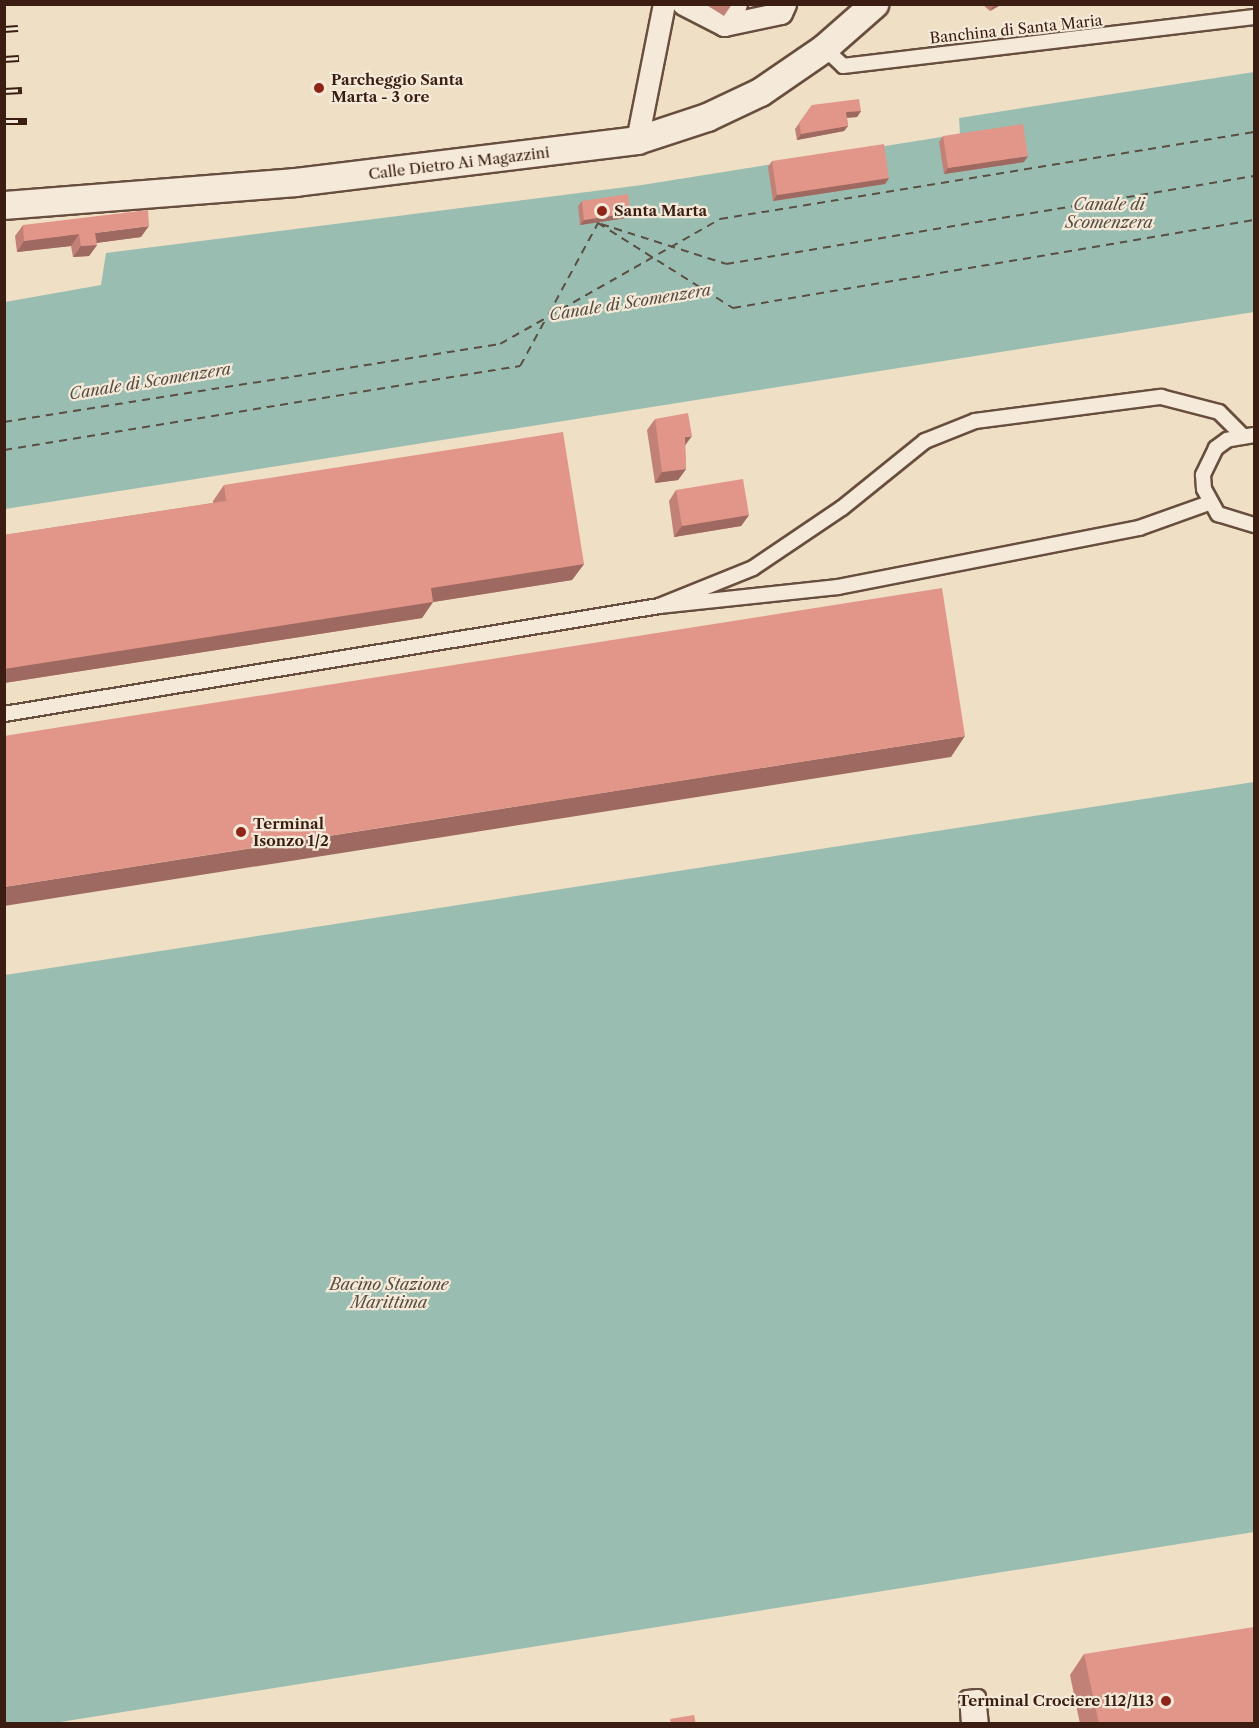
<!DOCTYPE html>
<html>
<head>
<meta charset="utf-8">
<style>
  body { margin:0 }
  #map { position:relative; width:1259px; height:1728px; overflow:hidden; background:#efdfc5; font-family:"Libre Caslon Text",serif }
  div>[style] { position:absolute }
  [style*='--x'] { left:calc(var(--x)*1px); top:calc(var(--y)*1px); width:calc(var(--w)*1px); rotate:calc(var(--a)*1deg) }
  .water>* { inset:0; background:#9abdb1 }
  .ferry>* { height:1.5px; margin-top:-0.75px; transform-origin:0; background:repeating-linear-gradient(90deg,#584e41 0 8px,transparent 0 14px) }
  .roads { filter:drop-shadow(2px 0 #684e3e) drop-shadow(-2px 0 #684e3e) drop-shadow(0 2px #684e3e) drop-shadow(0 -2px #684e3e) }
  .service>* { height:14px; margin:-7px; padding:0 7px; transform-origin:7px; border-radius:7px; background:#f5ead9 }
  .pedestrian>* { height:21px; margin:-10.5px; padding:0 10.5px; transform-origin:10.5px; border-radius:10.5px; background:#f5ead9 }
  .minor>* { height:27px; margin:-13.5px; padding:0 13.5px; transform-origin:13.5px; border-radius:13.5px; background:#f5ead9 }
  .rail>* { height:7px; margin-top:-3.5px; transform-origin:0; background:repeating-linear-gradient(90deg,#f5ead9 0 14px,#3b1e11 0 28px); box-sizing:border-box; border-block:2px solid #3b1e11 }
  .wall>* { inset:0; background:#c28176 }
  .shaded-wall>* { inset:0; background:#9e6960 }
  .building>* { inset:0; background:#e19689 }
  .dots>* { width:16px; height:16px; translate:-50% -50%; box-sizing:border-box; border:3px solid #f5ead9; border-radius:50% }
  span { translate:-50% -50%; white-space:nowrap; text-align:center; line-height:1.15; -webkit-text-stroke:4.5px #f5ead9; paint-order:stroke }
  .street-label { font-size:15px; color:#3b1e11 }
  .poi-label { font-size:15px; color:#3b1e11; font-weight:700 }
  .left { translate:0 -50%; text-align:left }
  .right { translate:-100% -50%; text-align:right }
  .water-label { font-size:16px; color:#584e41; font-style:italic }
  .frame { position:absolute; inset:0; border:6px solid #3b1e11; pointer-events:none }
</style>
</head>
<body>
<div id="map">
  <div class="water">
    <div style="clip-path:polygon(1254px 72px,1254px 312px,5px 509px,5px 302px,101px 285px,106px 253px,642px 185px,960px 134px,959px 118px)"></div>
    <div style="clip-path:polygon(1254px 782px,1254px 1532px,54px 1723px,5px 1723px,5px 975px)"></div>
  </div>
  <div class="ferry">
    <div style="--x:598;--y:223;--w:160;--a:32.2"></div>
    <div style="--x:733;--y:308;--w:528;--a:-9.59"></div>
    <div style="--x:601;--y:224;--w:131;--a:17.7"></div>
    <div style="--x:726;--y:264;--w:535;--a:-9.46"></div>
    <div style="--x:548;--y:315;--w:105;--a:-61.5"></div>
    <div style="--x:4;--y:422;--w:502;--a:-8.94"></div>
    <div style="--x:500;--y:344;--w:253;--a:-29.6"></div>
    <div style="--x:720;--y:219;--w:541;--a:-9.25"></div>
    <div style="--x:4;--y:450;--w:523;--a:-9.25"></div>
    <div style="--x:520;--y:366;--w:52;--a:-61.5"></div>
  </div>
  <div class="roads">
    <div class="service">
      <div style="--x:824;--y:48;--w:26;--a:43"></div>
      <div style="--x:843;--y:66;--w:414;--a:-6.8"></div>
      <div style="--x:1254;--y:435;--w:27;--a:170"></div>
      <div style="--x:1227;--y:440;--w:14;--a:144"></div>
      <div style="--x:1216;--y:448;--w:30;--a:116"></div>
      <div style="--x:1203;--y:475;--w:14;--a:86"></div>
      <div style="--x:1204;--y:489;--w:29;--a:61"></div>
      <div style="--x:1218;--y:514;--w:38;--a:17"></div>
      <div style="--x:1209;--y:503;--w:74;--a:160.3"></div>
      <div style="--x:1139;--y:528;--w:307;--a:168.9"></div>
      <div style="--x:838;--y:587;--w:180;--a:173.9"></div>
      <div style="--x:659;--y:606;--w:101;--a:-22"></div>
      <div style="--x:753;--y:568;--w:107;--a:-34"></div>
      <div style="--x:842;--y:508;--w:107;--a:-38.9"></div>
      <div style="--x:925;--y:441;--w:54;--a:-21.8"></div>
      <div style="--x:975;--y:421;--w:188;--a:-7.4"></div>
      <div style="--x:1161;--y:397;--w:60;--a:14.5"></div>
      <div style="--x:1219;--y:412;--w:33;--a:45"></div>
      <div style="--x:4;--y:714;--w:664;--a:-9.36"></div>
      <div style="--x:969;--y:1724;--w:26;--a:-94"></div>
      <div style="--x:967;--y:1698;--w:11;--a:-5"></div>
      <div style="--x:978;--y:1697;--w:27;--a:84"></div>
    </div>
    <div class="pedestrian">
      <div style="--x:683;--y:4;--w:46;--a:27.1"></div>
      <div style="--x:724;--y:25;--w:24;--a:-60"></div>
      <div style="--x:724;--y:25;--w:58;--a:-11.9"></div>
      <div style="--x:781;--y:13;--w:10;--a:-66"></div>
      <div style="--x:637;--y:140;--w:139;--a:-78.8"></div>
    </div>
    <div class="minor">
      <div style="--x:4;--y:205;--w:292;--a:-4.5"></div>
      <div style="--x:295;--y:182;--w:345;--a:-7"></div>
      <div style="--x:637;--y:140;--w:74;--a:-18.2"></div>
      <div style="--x:707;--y:117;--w:59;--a:-25.3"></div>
      <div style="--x:760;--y:92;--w:78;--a:-34.5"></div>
      <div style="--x:824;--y:48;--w:67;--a:-41.3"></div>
    </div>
  </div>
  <div class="rail">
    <div style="--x:4;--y:29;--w:14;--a:-4"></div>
    <div style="--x:4;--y:59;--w:15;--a:-4"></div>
    <div style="--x:4;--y:91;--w:18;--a:-3"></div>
    <div style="--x:4;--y:121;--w:23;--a:0"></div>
    <div style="--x:4;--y:136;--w:2;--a:0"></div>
  </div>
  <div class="wall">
    <div style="clip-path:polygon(705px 4px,732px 4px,724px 16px)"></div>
    <div style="clip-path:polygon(982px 4px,1002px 4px,990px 11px)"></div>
    <div style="clip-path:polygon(812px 105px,861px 111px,857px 117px,847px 118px,848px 126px,844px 131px,797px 140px,795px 129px)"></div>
    <div style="clip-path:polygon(943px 136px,1024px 162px,944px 174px,939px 142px)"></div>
    <div style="clip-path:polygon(772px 161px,889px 178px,885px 184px,773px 201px,768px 167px)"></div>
    <div style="clip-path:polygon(582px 201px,626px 218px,580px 225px,578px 206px)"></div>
    <div style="clip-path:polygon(23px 225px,141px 237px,96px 243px,97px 245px,89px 256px,73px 257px,71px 246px,17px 252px,15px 236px)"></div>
    <div style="clip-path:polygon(655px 419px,685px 445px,686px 469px,678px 480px,655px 483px,647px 430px)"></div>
    <div style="clip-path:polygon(224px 485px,584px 564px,572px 580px,433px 602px,422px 618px,4px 683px,4px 535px,213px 503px,213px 501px)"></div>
    <div style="clip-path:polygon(676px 490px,749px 515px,741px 526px,674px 537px,669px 501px)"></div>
    <div style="clip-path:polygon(1084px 1654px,1254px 1724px,1080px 1724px,1070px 1675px)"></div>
  </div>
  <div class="shaded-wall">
    <div style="clip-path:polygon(995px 4px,1002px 4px,990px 11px)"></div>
    <div style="clip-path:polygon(861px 111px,857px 117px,842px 118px,846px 112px)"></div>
    <div style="clip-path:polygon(848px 126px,844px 131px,797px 140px,801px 134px)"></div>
    <div style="clip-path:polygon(1028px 156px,1024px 162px,944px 174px,948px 168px)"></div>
    <div style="clip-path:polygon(889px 178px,885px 184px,773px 201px,777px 195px)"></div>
    <div style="clip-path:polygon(630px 213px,626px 218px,580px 225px,584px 220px)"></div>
    <div style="clip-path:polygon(149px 226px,141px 237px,88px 244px,95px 233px)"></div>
    <div style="clip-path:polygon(79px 234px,71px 246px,17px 252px,24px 241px)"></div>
    <div style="clip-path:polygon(97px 245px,89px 256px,73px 257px,81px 246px)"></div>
    <div style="clip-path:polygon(692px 436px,684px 447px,685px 437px)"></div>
    <div style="clip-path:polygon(686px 469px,678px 480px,655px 483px,662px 472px)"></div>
    <div style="clip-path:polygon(749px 515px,741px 526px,674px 537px,682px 526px)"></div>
    <div style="clip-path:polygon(584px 564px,572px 580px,433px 602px,422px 618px,4px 683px,4px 669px,431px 588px)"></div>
    <div style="clip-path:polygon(965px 736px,951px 757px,4px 906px,4px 887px)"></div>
  </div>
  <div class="building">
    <div style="clip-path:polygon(859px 99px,861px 111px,846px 112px,848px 126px,801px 134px,799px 123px,812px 105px)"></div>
    <div style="clip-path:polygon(1023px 124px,1028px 156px,948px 168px,943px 136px)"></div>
    <div style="clip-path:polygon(884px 144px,889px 178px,777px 195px,772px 161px)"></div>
    <div style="clip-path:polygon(628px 194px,630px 213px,584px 220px,582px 201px)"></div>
    <div style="clip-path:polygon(148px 210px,149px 226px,95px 233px,97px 245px,81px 246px,79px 234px,24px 241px,23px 225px)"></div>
    <div style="clip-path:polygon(688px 413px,692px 436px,685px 437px,686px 469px,662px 472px,655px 419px)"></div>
    <div style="clip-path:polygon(563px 432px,584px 564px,431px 588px,433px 602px,4px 669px,4px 535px,226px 501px,224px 485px)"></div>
    <div style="clip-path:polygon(743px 479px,749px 515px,682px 526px,676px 490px)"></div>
    <div style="clip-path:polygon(942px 588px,965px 736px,4px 887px,4px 736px)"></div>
    <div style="clip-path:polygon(1254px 1627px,1254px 1724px,1099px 1724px,1084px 1654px)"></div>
    <div style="clip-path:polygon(694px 1715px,696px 1724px,671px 1724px,670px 1719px)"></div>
  </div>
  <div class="dots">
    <div style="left:319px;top:88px;background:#8f2418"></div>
    <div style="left:602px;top:211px;background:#8f2418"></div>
    <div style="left:241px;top:832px;background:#8f2418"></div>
    <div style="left:1166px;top:1701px;background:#8f2418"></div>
  </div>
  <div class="street-label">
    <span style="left:1016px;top:29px;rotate:-6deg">Banchina di Santa Maria</span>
    <span style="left:459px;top:163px;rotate:-7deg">Calle Dietro Ai Magazzini</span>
  </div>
  <div class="poi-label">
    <span class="left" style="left:331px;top:88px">Parcheggio Santa<br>Marta - 3 ore</span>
    <span class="left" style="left:614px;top:211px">Santa Marta</span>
    <span class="left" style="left:253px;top:832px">Terminal<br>Isonzo 1/2</span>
    <span class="right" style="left:1154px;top:1701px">Terminal Crociere 112/113</span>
  </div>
  <div class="water-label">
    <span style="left:1109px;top:213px">Canale di<br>Scomenzera</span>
    <span style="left:630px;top:302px;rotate:-9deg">Canale di Scomenzera</span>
    <span style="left:150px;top:381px;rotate:-9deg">Canale di Scomenzera</span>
    <span style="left:389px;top:1293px">Bacino Stazione<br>Marittima</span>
  </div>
  <div class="frame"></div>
</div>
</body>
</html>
